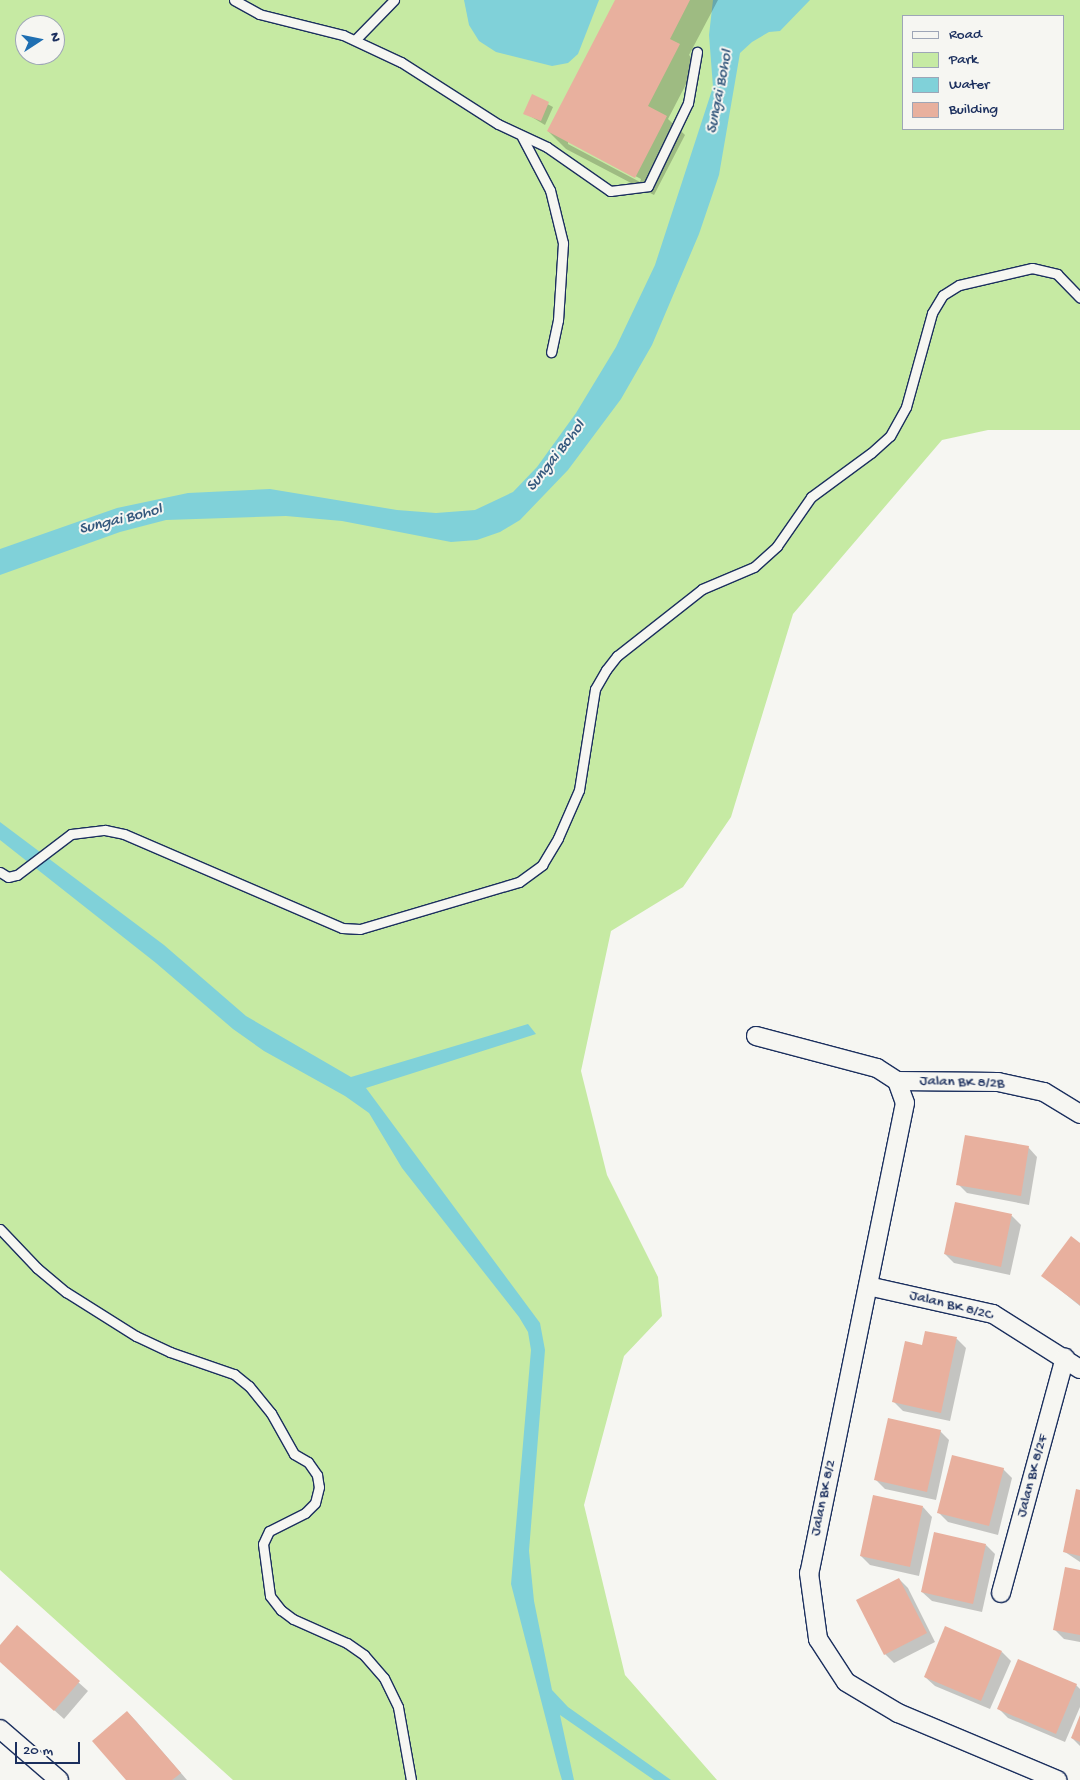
<!DOCTYPE html>
<html>
<head>
<meta charset="utf-8">
<style>
  body { margin:0 }
  #map { position:relative; width:1080px; height:1780px; overflow:hidden; background:#f6f6f2; font-family:"Gochi Hand",sans-serif }
  div>[style] { position:absolute }
  [style*='--x'] { left:calc(var(--x)*1px); top:calc(var(--y)*1px); width:calc(var(--w)*1px); rotate:calc(var(--a)*1deg) }
  .green>* { inset:0; background:#c6eaa3 }
  .water>* { inset:0; background:#80d1d9 }
  .shadow>* { inset:0; background:#0003 }
  .building>* { inset:0; background:#e8b09e }
  .roads { filter:drop-shadow(1px 0 #1b2f5e) drop-shadow(-1px 0 #1b2f5e) drop-shadow(0 1px #1b2f5e) drop-shadow(0 -1px #1b2f5e) }
  .lane>* { height:9px; margin:-4.5px; padding:0 4.5px; transform-origin:4.5px; border-radius:4.5px; background:#f6f6f2 }
  .street>* { height:18px; margin:-9px; padding:0 9px; transform-origin:9px; border-radius:9px; background:#f6f6f2 }
  span { translate:-50% -50%; white-space:nowrap; text-align:center; line-height:1.15; -webkit-text-stroke:4px #f6f6f2; paint-order:stroke }
  .street-label { font-size:15px; color:#1b2f5e }
  .water-label { font-size:16px; color:#34587d; font-style:italic }
  .legend { position:absolute; left:902px; top:15px; width:162px; height:115px; box-sizing:border-box; background:#f6f6f2; border:1px solid #9ea6b7; margin:0; padding:6px 9px; list-style:none; font-size:15px; color:#1b2f5e }
  .legend li { display:flex; align-items:center; gap:10px; height:25px }
  .legend b { width:25px; border:1px solid #9ea6b7 }
  .north { position:absolute; left:15px; top:15px; width:50px; height:50px; box-sizing:border-box; background:#f6f6f2; border:1px solid #9ea6b7; border-radius:50%; rotate:79deg; font-size:14px; font-weight:700; line-height:20px; text-align:center; color:#1b2f5e }
  .north::after { content:''; display:block; margin:auto; width:18px; height:22px; background:#1f6fb2; clip-path:polygon(50% 0,100% 100%,50% 72%,0 100%) }
  .scale { position:absolute; left:15px; top:1742px; width:65px; height:22px; box-sizing:border-box; border:2px solid #1b2f5e; border-top:0; padding-left:6px; font-size:15px; line-height:18px; white-space:nowrap; color:#1b2f5e; -webkit-text-stroke:4px #f6f6f2; paint-order:stroke }
</style>
</head>
<body>
<div id="map">
  <div class="green">
    <div style="clip-path:polygon(evenodd,0 0,1080px 0,1080px 430px,988px 430px,942px 440px,793px 614px,731px 817px,683px 887px,611px 931px,581px 1071px,607px 1175px,658px 1277px,662px 1316px,624px 1356px,584px 1505px,625px 1675px,717px 1780px,233px 1780px,0 1570px,0 0,904px 16px,1064px 16px,1064px 129px,904px 129px,904px 16px,0 0,25px 25px,55px 25px,55px 55px,25px 55px,25px 25px)"></div>
  </div>
  <div class="water">
    <div style="clip-path:polygon(464px 0,599px 0,578px 54px,568px 63px,552px 66px,496px 52px,479px 41px,469px 25px)"></div>
    <div style="clip-path:polygon(713px 0,810px 0,780px 31px,769px 32px,752px 42px,740px 53px,719px 175px,699px 234px,652px 345px,621px 399px,568px 470px,520px 520px,500px 532px,477px 540px,451px 542px,342px 521px,286px 516px,166px 520px,120px 532px,0 575px,0 549px,117px 508px,188px 493px,270px 489px,397px 510px,436px 513px,475px 510px,513px 492px,537px 467px,576px 413px,616px 347px,655px 265px,713px 87px,709px 35px)"></div>
    <div style="clip-path:polygon(0 822px,164px 945px,246px 1016px,351px 1077px,528px 1024px,536px 1034px,366px 1088px,540px 1323px,545px 1350px,529px 1551px,534px 1601px,552px 1690px,568px 1707px,671px 1780px,654px 1780px,560px 1715px,574px 1780px,562px 1780px,559px 1770px,511px 1584px,531px 1350px,528px 1332px,519px 1317px,402px 1168px,369px 1113px,345px 1096px,264px 1051px,233px 1029px,156px 963px,0 840px)"></div>
  </div>
  <div class="shadow">
    <div style="clip-path:polygon(evenodd,616px 0,718px 0,689px 55px,697px 63px,668px 119px,685px 135px,654px 195px,566px 149px,548px 131px,616px 0,568px 141px,641px 179px,640px 182px,568px 144px,568px 141px)"></div>
    <div style="clip-path:polygon(532px 96px,553px 107px,545px 125px,525px 113px)"></div>
    <div style="clip-path:polygon(1028px 1147px,1037px 1157px,1029px 1205px,967px 1193px,958px 1184px)"></div>
    <div style="clip-path:polygon(956px 1203px,1012px 1216px,1021px 1225px,1010px 1275px,954px 1263px,945px 1254px)"></div>
    <div style="clip-path:polygon(1080px 1245px,1080px 1306px,1043px 1276px)"></div>
    <div style="clip-path:polygon(957px 1339px,966px 1348px,950px 1421px,903px 1411px,894px 1402px,923px 1346px)"></div>
    <div style="clip-path:polygon(940px 1431px,949px 1440px,936px 1500px,885px 1489px,876px 1480px)"></div>
    <div style="clip-path:polygon(1003px 1469px,1012px 1478px,998px 1535px,948px 1522px,939px 1513px)"></div>
    <div style="clip-path:polygon(1080px 1491px,1080px 1562px,1065px 1552px)"></div>
    <div style="clip-path:polygon(923px 1507px,932px 1517px,919px 1576px,870px 1565px,861px 1556px)"></div>
    <div style="clip-path:polygon(986px 1545px,995px 1554px,982px 1612px,932px 1601px,922px 1592px)"></div>
    <div style="clip-path:polygon(1080px 1571px,1080px 1642px,1064px 1639px,1055px 1630px)"></div>
    <div style="clip-path:polygon(899px 1579px,908px 1588px,935px 1642px,894px 1663px,885px 1654px)"></div>
    <div style="clip-path:polygon(17px 1627px,88px 1691px,64px 1719px,0 1661px,0 1647px)"></div>
    <div style="clip-path:polygon(1002px 1652px,1011px 1661px,990px 1709px,935px 1686px,925px 1677px)"></div>
    <div style="clip-path:polygon(1076px 1685px,1080px 1689px,1080px 1707px,1065px 1742px,1008px 1718px,999px 1709px)"></div>
    <div style="clip-path:polygon(127px 1712px,136px 1721px,187px 1780px,127px 1780px)"></div>
    <div style="clip-path:polygon(1080px 1719px,1080px 1746px,1072px 1738px)"></div>
  </div>
  <div class="building">
    <div style="clip-path:polygon(615px 0,690px 0,670px 39px,680px 44px,648px 106px,667px 116px,635px 178px,547px 131px)"></div>
    <div style="clip-path:polygon(532px 94px,549px 102px,541px 121px,523px 114px)"></div>
    <div style="clip-path:polygon(965px 1135px,1029px 1146px,1021px 1196px,956px 1185px)"></div>
    <div style="clip-path:polygon(955px 1202px,1012px 1214px,1001px 1267px,944px 1254px)"></div>
    <div style="clip-path:polygon(1071px 1236px,1080px 1243px,1080px 1305px,1041px 1276px)"></div>
    <div style="clip-path:polygon(925px 1331px,957px 1337px,941px 1413px,892px 1402px,905px 1341px,922px 1345px)"></div>
    <div style="clip-path:polygon(888px 1418px,941px 1430px,927px 1492px,874px 1480px)"></div>
    <div style="clip-path:polygon(952px 1455px,1004px 1468px,989px 1526px,937px 1513px)"></div>
    <div style="clip-path:polygon(1076px 1489px,1080px 1490px,1080px 1556px,1063px 1552px)"></div>
    <div style="clip-path:polygon(873px 1495px,923px 1506px,910px 1567px,860px 1556px)"></div>
    <div style="clip-path:polygon(934px 1532px,986px 1544px,973px 1604px,921px 1592px)"></div>
    <div style="clip-path:polygon(1065px 1567px,1080px 1570px,1080px 1635px,1053px 1630px)"></div>
    <div style="clip-path:polygon(899px 1578px,927px 1633px,884px 1655px,856px 1600px)"></div>
    <div style="clip-path:polygon(17px 1625px,80px 1681px,54px 1711px,0 1662px,0 1645px)"></div>
    <div style="clip-path:polygon(945px 1626px,1002px 1651px,981px 1701px,924px 1677px)"></div>
    <div style="clip-path:polygon(1018px 1659px,1077px 1684px,1056px 1734px,997px 1709px)"></div>
    <div style="clip-path:polygon(127px 1711px,181px 1773px,172px 1780px,126px 1780px,92px 1741px)"></div>
    <div style="clip-path:polygon(1080px 1715px,1080px 1742px,1071px 1738px)"></div>
  </div>
  <div class="roads">
    <div class="lane">
      <div style="--x:234;--y:0;--w:29;--a:29"></div>
      <div style="--x:259;--y:14;--w:87;--a:14"></div>
      <div style="--x:343;--y:35;--w:64;--a:25"></div>
      <div style="--x:401;--y:62;--w:115;--a:32.6"></div>
      <div style="--x:498;--y:124;--w:54;--a:25.1"></div>
      <div style="--x:547;--y:147;--w:77;--a:34.9"></div>
      <div style="--x:610;--y:191;--w:38;--a:-7"></div>
      <div style="--x:648;--y:186;--w:92;--a:-64.3"></div>
      <div style="--x:688;--y:103;--w:52;--a:-80"></div>
      <div style="--x:355;--y:40;--w:56;--a:-45.7"></div>
      <div style="--x:522;--y:137;--w:60;--a:62.2"></div>
      <div style="--x:550;--y:190;--w:55;--a:76.2"></div>
      <div style="--x:563;--y:243;--w:77;--a:93.7"></div>
      <div style="--x:558;--y:320;--w:33;--a:102"></div>
      <div style="--x:0;--y:872;--w:9;--a:32"></div>
      <div style="--x:8;--y:877;--w:9;--a:-13"></div>
      <div style="--x:17;--y:875;--w:68;--a:-37.2"></div>
      <div style="--x:71;--y:834;--w:34;--a:-7"></div>
      <div style="--x:105;--y:830;--w:19;--a:12"></div>
      <div style="--x:124;--y:834;--w:237;--a:23.3"></div>
      <div style="--x:342;--y:928;--w:18;--a:3"></div>
      <div style="--x:360;--y:929;--w:166;--a:-16.5"></div>
      <div style="--x:519;--y:882;--w:29;--a:-36"></div>
      <div style="--x:542;--y:865;--w:31;--a:-59"></div>
      <div style="--x:558;--y:838;--w:52;--a:-66.4"></div>
      <div style="--x:579;--y:790;--w:102;--a:-81"></div>
      <div style="--x:595;--y:689;--w:22;--a:-60"></div>
      <div style="--x:606;--y:670;--w:18;--a:-52"></div>
      <div style="--x:617;--y:656;--w:108;--a:-38.2"></div>
      <div style="--x:702;--y:589;--w:56;--a:-22.9"></div>
      <div style="--x:754;--y:567;--w:31;--a:-42"></div>
      <div style="--x:777;--y:546;--w:60;--a:-55.2"></div>
      <div style="--x:811;--y:497;--w:74;--a:-36.3"></div>
      <div style="--x:871;--y:453;--w:25;--a:-42"></div>
      <div style="--x:890;--y:436;--w:33;--a:-61"></div>
      <div style="--x:906;--y:407;--w:98;--a:-74.5"></div>
      <div style="--x:932;--y:313;--w:21;--a:-59"></div>
      <div style="--x:943;--y:295;--w:19;--a:-32"></div>
      <div style="--x:959;--y:285;--w:75;--a:-13.1"></div>
      <div style="--x:1032;--y:268;--w:26;--a:13"></div>
      <div style="--x:1057;--y:274;--w:33;--a:46"></div>
      <div style="--x:0;--y:1229;--w:54;--a:46.5"></div>
      <div style="--x:37;--y:1268;--w:38;--a:40"></div>
      <div style="--x:66;--y:1292;--w:83;--a:32.2"></div>
      <div style="--x:136;--y:1336;--w:38;--a:25"></div>
      <div style="--x:170;--y:1352;--w:68;--a:19"></div>
      <div style="--x:234;--y:1374;--w:19;--a:39"></div>
      <div style="--x:249;--y:1386;--w:35;--a:51"></div>
      <div style="--x:271;--y:1413;--w:47;--a:60.7"></div>
      <div style="--x:294;--y:1454;--w:16;--a:30"></div>
      <div style="--x:308;--y:1462;--w:16;--a:55"></div>
      <div style="--x:317;--y:1475;--w:12;--a:81"></div>
      <div style="--x:319;--y:1487;--w:16;--a:104"></div>
      <div style="--x:315;--y:1503;--w:14;--a:135"></div>
      <div style="--x:305;--y:1513;--w:40;--a:153.4"></div>
      <div style="--x:269;--y:1531;--w:14;--a:115"></div>
      <div style="--x:263;--y:1544;--w:52;--a:82.3"></div>
      <div style="--x:270;--y:1596;--w:18;--a:52"></div>
      <div style="--x:281;--y:1610;--w:15;--a:37"></div>
      <div style="--x:293;--y:1619;--w:59;--a:24"></div>
      <div style="--x:347;--y:1643;--w:21;--a:35"></div>
      <div style="--x:364;--y:1655;--w:30;--a:49"></div>
      <div style="--x:384;--y:1678;--w:32;--a:64"></div>
      <div style="--x:398;--y:1707;--w:74;--a:79.9"></div>
    </div>
    <div class="street">
      <div style="--x:756;--y:1036;--w:125;--a:14.8"></div>
      <div style="--x:877;--y:1068;--w:24;--a:33"></div>
      <div style="--x:897;--y:1081;--w:23;--a:70"></div>
      <div style="--x:905;--y:1103;--w:480;--a:101.5"></div>
      <div style="--x:809;--y:1573;--w:67;--a:82.2"></div>
      <div style="--x:818;--y:1639;--w:51;--a:56.9"></div>
      <div style="--x:846;--y:1682;--w:61;--a:30.8"></div>
      <div style="--x:898;--y:1713;--w:173;--a:22.8"></div>
      <div style="--x:897;--y:1081;--w:101;--a:0.6"></div>
      <div style="--x:998;--y:1082;--w:47;--a:12.3"></div>
      <div style="--x:1044;--y:1092;--w:42;--a:31.4"></div>
      <div style="--x:868;--y:1286;--w:128;--a:12.6"></div>
      <div style="--x:993;--y:1314;--w:103;--a:32.3"></div>
      <div style="--x:1001;--y:1593;--w:244;--a:-74.8"></div>
      <div style="--x:0;--y:1729;--w:78;--a:40.8"></div>
    </div>
  </div>
  <div class="street-label">
    <span style="left:962px;top:1083px;rotate:2deg">Jalan BK 8/2B</span>
    <span style="left:951px;top:1306px;rotate:14deg">Jalan BK 8/2C</span>
    <span style="left:1033px;top:1476px;rotate:-75deg">Jalan BK 8/2F</span>
    <span style="left:824px;top:1498px;rotate:-78deg">Jalan BK 8/2</span>
  </div>
  <div class="water-label">
    <span style="left:721px;top:92px;rotate:-79deg">Sungai Bohol</span>
    <span style="left:557px;top:457px;rotate:-52deg">Sungai Bohol</span>
    <span style="left:121px;top:521px;rotate:-14deg">Sungai Bohol</span>
  </div>
  <ul class="legend">
  <li><b style="height:6px;background:#f6f6f2"></b>Road</li>
  <li><b style="height:14px;background:#c6eaa3"></b>Park</li>
  <li><b style="height:14px;background:#80d1d9"></b>Water</li>
  <li><b style="height:14px;background:#e8b09e"></b>Building</li>
  </ul>
  <div class="north">N</div>
  <div class="scale">20 m</div>
</div>
</body>
</html>
